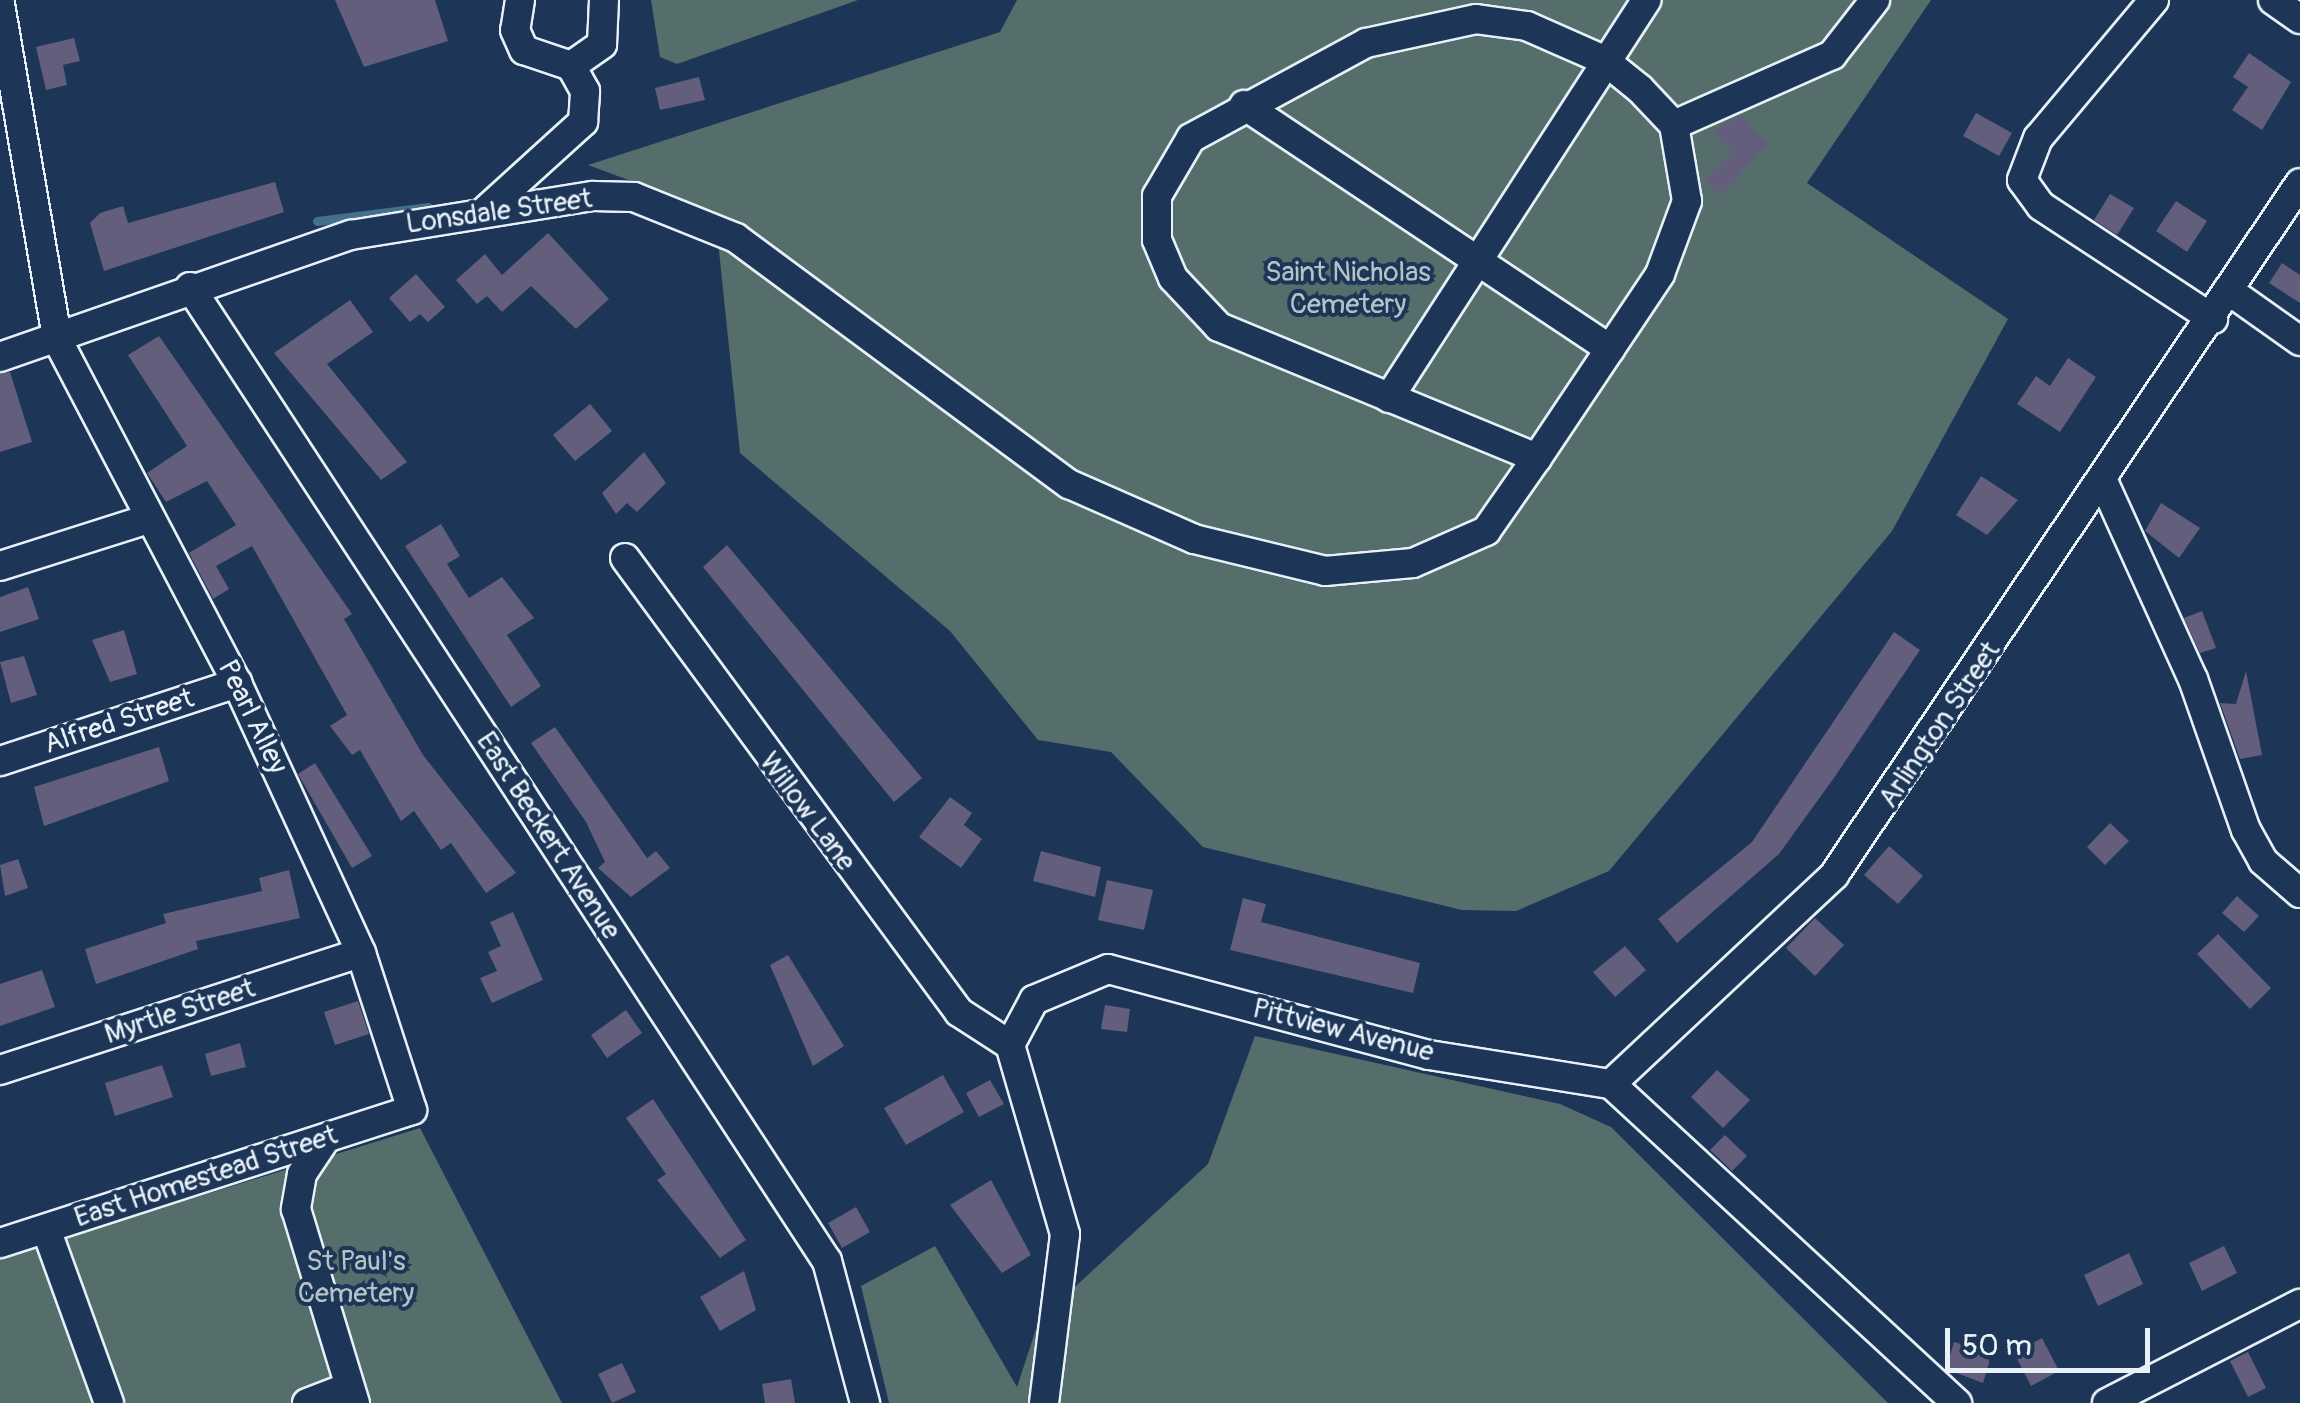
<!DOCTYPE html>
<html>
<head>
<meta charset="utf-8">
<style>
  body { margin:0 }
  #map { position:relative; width:2300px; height:1403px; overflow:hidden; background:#1d3557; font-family:Pangolin,sans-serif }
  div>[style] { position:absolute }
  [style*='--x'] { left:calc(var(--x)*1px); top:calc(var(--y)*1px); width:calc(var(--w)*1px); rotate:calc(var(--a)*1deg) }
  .green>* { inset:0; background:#556e6b }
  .stream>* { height:9px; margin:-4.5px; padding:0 4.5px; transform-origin:4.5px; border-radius:4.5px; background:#44708a }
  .building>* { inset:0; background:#625e7b }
  .roads { filter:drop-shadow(2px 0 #e8f1f8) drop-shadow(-2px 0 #e8f1f8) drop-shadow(0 2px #e8f1f8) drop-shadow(0 -2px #e8f1f8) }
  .minor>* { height:28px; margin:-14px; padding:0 14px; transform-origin:14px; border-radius:14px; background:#1d3557 }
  span { translate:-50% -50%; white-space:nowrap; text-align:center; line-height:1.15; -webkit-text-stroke:8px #1d3557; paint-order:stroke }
  .street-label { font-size:28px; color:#e8f1f8 }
  .park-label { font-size:28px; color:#b5c3c7 }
  .scale { position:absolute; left:1945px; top:1328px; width:205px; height:45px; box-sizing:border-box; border:5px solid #e8f1f8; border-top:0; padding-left:12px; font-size:30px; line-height:35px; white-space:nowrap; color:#e8f1f8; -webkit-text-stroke:8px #1d3557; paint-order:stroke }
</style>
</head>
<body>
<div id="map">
  <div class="green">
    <div style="clip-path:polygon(651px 0,858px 0,677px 64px,660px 57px)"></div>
    <div style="clip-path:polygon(1017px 0,1931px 0,1807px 183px,2008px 319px,1892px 531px,1609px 871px,1516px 911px,1462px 910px,1203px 847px,1111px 752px,1038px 740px,950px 631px,740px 453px,715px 212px,588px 165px,1000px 32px)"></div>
    <div style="clip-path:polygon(1255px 1036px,1560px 1104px,1611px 1127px,1888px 1403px,889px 1403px,861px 1286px,935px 1246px,1017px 1387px,1039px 1320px,1208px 1164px)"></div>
    <div style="clip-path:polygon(420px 1128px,562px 1403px,0 1403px,0 1258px)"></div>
  </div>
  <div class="stream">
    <div style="--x:317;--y:221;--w:112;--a:-7.2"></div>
  </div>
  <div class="building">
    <div style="clip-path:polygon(335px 0,435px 0,448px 41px,364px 67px)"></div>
    <div style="clip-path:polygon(74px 38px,80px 61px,63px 65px,67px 85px,46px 90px,36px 47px)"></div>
    <div style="clip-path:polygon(2249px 53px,2291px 82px,2262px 130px,2232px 110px,2248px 87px,2233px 77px)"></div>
    <div style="clip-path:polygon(699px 77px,705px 100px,660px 110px,655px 88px)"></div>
    <div style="clip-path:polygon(1976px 113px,2012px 133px,1999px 156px,1963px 136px)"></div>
    <div style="clip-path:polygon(1741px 114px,1767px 144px,1720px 196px,1704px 179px,1733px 153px,1713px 131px)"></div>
    <div style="clip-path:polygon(275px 182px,284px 212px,104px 271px,90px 223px,100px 213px,123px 206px,128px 223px)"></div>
    <div style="clip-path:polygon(2110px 194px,2134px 208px,2117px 235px,2094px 220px)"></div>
    <div style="clip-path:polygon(2176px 201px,2207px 221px,2187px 252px,2156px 231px)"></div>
    <div style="clip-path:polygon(548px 233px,609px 299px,576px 329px,531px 286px,502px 312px,487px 296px,477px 304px,456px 280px,485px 254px,502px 275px)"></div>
    <div style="clip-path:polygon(2282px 263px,2300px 275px,2300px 303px,2269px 283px)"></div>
    <div style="clip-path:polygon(416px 274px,445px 307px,428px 322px,420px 314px,410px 322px,389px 298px)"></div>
    <div style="clip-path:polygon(350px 300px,373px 332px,327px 364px,407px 462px,381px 480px,274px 353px)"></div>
    <div style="clip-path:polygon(159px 336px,352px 614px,344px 619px,423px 755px,516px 873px,486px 893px,451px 843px,441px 850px,414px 811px,401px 821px,360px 750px,352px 755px,330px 726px,347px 715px,252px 546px,216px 566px,229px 589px,213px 599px,189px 553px,236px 525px,207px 481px,166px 502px,147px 473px,187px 446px,128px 355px)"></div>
    <div style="clip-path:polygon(2068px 358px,2096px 377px,2060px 432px,2017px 404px,2036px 376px,2050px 386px)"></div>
    <div style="clip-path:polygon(10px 372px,32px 442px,0 452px,0 374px)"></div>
    <div style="clip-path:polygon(590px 404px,612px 431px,575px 461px,553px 435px)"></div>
    <div style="clip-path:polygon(644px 452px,666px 483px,637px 512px,627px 503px,616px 514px,602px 493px)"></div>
    <div style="clip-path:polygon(1981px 476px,2018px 500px,1987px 535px,1956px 515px)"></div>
    <div style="clip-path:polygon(2161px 503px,2200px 528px,2179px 558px,2145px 531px)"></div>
    <div style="clip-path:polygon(441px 524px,460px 556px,447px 564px,469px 598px,502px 577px,534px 618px,507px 635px,541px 686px,511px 707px,405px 546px)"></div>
    <div style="clip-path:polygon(727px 545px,922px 778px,894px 802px,703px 567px)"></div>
    <div style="clip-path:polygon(28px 587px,39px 619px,0 632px,0 597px)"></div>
    <div style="clip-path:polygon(2202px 611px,2216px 648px,2200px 653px,2184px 618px)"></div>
    <div style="clip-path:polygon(124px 630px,137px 674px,110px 682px,92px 640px)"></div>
    <div style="clip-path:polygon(1894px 632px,1920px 650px,1836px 775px,1779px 854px,1677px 943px,1658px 919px,1752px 842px)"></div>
    <div style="clip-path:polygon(24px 656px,37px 695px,11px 703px,0 662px)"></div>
    <div style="clip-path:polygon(2246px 671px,2262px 755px,2240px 759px,2220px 703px,2236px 704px)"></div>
    <div style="clip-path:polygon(555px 727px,647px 858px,656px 851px,670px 868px,631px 897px,598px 868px,605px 862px,586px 822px,531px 743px)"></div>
    <div style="clip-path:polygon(159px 747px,169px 781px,44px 826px,34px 787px)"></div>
    <div style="clip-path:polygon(315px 763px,372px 856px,352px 868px,298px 774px)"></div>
    <div style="clip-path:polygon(950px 797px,972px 813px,964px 825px,982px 839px,961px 868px,919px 837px)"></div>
    <div style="clip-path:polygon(2110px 823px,2129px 841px,2105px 865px,2087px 847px)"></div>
    <div style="clip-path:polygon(1889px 846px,1923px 876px,1898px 904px,1864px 875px)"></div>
    <div style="clip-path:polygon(1041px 851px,1101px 867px,1095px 897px,1033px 881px)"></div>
    <div style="clip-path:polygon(18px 859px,28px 888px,5px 896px,0 865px)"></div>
    <div style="clip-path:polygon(289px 870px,300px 918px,196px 941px,198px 949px,96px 984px,85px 949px,166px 923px,163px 914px,262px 891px,259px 878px)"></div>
    <div style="clip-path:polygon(1107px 880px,1153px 890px,1144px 930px,1098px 920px)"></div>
    <div style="clip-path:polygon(2237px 896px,2259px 916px,2244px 932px,2222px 913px)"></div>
    <div style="clip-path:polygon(1243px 898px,1266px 904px,1261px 922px,1420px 963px,1413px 993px,1230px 950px)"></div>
    <div style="clip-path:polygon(513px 912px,543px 980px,492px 1003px,480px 978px,497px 971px,488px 952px,501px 946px,490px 922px)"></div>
    <div style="clip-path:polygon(1815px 918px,1844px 945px,1815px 976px,1786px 948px)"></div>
    <div style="clip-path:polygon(2218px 934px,2271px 988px,2250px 1009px,2197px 954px)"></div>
    <div style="clip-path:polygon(1625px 946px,1646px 970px,1615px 997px,1593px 972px)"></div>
    <div style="clip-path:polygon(788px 955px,844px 1046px,813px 1066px,770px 965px)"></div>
    <div style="clip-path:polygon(42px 970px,55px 1007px,0 1026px,0 984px)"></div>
    <div style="clip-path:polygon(358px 1001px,369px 1034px,335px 1045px,324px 1012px)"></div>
    <div style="clip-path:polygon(1105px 1005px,1130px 1009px,1127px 1032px,1101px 1029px)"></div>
    <div style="clip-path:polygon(626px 1010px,642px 1033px,607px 1058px,591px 1035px)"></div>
    <div style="clip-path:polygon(240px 1043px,246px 1067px,211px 1076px,205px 1054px)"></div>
    <div style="clip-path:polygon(162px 1065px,173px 1097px,115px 1116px,105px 1083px)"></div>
    <div style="clip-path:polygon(1717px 1070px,1750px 1100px,1723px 1128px,1691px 1097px)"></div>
    <div style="clip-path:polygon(943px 1075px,964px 1112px,906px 1145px,884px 1108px)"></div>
    <div style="clip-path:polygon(990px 1080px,1004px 1104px,979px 1117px,966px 1093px)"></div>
    <div style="clip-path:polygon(653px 1099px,746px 1240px,720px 1258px,657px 1180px,666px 1174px,626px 1118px)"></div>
    <div style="clip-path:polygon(1725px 1135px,1747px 1156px,1732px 1171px,1710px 1150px)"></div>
    <div style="clip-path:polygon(991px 1180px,1031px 1255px,1002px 1273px,950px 1205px)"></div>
    <div style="clip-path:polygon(856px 1207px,870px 1232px,842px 1248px,828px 1223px)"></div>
    <div style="clip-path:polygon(2224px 1246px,2237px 1273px,2202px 1291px,2189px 1263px)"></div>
    <div style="clip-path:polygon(2129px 1253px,2143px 1284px,2098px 1306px,2084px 1275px)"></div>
    <div style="clip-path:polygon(744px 1271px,756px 1310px,720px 1331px,700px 1297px)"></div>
    <div style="clip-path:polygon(2042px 1338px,2059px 1371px,2031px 1386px,2014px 1353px)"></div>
    <div style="clip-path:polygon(1954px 1342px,1992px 1353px,1983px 1383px,1946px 1369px)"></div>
    <div style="clip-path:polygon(2248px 1352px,2266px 1388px,2248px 1397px,2230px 1361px)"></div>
    <div style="clip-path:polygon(622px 1363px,636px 1392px,612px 1403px,598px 1374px)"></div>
    <div style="clip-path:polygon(791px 1379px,795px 1403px,765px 1403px,762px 1384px)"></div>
  </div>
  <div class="roads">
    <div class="minor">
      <div style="--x:520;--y:0;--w:30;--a:99"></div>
      <div style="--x:515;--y:30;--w:22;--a:66"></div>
      <div style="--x:524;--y:50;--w:50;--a:18.8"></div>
      <div style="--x:571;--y:66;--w:38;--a:-35"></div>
      <div style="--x:602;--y:44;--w:44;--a:-87.4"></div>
      <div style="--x:2154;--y:0;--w:180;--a:130"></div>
      <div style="--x:2038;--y:138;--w:45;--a:110.9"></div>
      <div style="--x:2022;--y:180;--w:32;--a:54"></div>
      <div style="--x:2041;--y:206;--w:206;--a:33.3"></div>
      <div style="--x:2273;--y:0;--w:33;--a:35"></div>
      <div style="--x:0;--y:4;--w:340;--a:80.3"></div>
      <div style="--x:57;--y:339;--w:388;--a:62.4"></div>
      <div style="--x:237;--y:683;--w:297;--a:65.3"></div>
      <div style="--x:361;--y:953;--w:165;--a:72"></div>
      <div style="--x:412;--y:1110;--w:433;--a:162.1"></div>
      <div style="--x:1244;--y:105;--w:440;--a:33.7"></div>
      <div style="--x:1674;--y:125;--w:173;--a:-23.9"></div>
      <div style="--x:1832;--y:55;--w:70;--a:-52"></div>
      <div style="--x:487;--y:209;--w:130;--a:-42.2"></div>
      <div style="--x:583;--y:122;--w:31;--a:-86"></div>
      <div style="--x:585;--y:91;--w:29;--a:-119"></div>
      <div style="--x:190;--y:287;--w:1164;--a:56.82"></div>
      <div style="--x:827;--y:1261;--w:147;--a:75"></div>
      <div style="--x:2228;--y:290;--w:88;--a:35.3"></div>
      <div style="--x:0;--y:357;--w:372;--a:-19.2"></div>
      <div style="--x:351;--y:235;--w:245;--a:-9.2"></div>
      <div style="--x:593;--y:196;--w:41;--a:1.4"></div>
      <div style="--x:634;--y:197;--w:110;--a:21.9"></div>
      <div style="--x:736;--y:238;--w:414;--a:36.5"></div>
      <div style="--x:1069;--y:484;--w:137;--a:23.7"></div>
      <div style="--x:1194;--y:539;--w:135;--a:13.7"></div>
      <div style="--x:1325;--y:571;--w:88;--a:-5.2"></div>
      <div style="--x:1413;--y:563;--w:80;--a:-23.7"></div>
      <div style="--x:1486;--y:531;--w:89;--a:-55.1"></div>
      <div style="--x:1537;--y:458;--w:221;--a:-56.2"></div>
      <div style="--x:1660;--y:274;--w:78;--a:-69.7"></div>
      <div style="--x:1687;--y:201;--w:77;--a:-99.7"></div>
      <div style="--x:1674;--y:125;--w:50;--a:-133.4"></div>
      <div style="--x:1640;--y:89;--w:46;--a:-141.1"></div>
      <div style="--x:1604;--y:60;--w:84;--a:-156.2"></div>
      <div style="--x:1527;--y:26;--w:51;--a:-172.2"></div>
      <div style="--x:1476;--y:19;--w:113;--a:167.7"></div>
      <div style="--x:1366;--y:43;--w:199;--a:151.5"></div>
      <div style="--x:1191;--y:138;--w:67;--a:120.4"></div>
      <div style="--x:1157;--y:196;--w:44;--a:90"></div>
      <div style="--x:1157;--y:240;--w:41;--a:67.2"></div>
      <div style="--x:1173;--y:278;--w:67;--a:46.8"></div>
      <div style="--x:1219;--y:327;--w:344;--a:22.4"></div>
      <div style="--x:1389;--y:398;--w:474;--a:-57.1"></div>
      <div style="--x:2103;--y:481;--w:217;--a:65.6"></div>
      <div style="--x:2193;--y:679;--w:160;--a:70.7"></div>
      <div style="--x:2246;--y:830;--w:35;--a:61"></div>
      <div style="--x:2263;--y:861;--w:49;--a:40.9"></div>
      <div style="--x:625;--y:558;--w:564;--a:53.66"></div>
      <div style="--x:959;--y:1012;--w:61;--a:32.9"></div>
      <div style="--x:0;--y:566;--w:155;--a:-17.6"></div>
      <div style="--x:0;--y:761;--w:250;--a:-18.2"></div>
      <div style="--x:0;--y:1070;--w:379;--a:-18"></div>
      <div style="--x:1611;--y:1084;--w:306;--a:-43.1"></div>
      <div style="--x:1834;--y:875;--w:834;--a:-56.04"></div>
      <div style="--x:326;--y:1138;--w:43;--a:123.7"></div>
      <div style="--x:302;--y:1174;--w:36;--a:100"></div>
      <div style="--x:296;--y:1209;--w:203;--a:73.1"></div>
      <div style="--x:46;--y:1229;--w:185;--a:70.1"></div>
      <div style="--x:307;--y:1403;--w:45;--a:-20.9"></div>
      <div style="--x:1044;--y:1403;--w:170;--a:-82.9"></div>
      <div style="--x:1065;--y:1234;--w:197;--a:-106.2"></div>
      <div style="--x:1010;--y:1045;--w:51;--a:-61.9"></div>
      <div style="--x:1034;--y:1000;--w:80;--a:-22.7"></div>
      <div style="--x:1108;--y:969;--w:332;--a:15"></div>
      <div style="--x:1429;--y:1055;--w:184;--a:9.1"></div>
      <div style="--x:1611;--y:1084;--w:471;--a:42.7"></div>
      <div style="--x:2107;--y:1403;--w:217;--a:-27.2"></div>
    </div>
  </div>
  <div class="street-label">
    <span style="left:499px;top:212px;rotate:-8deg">Lonsdale Street</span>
    <span style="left:252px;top:717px;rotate:64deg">Pearl Alley</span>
    <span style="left:119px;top:722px;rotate:-18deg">Alfred Street</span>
    <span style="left:1940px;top:725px;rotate:-56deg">Arlington Street</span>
    <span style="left:807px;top:812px;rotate:53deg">Willow Lane</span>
    <span style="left:548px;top:836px;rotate:57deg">East Beckert Avenue</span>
    <span style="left:180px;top:1012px;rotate:-18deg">Myrtle Street</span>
    <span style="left:1343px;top:1031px;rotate:14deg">Pittview Avenue</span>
    <span style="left:206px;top:1177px;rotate:-18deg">East Homestead Street</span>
  </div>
  <div class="park-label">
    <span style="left:1348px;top:289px">Saint Nicholas<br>Cemetery</span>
    <span style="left:356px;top:1278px">St Paul's<br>Cemetery</span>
  </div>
  <div class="scale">50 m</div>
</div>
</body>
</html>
